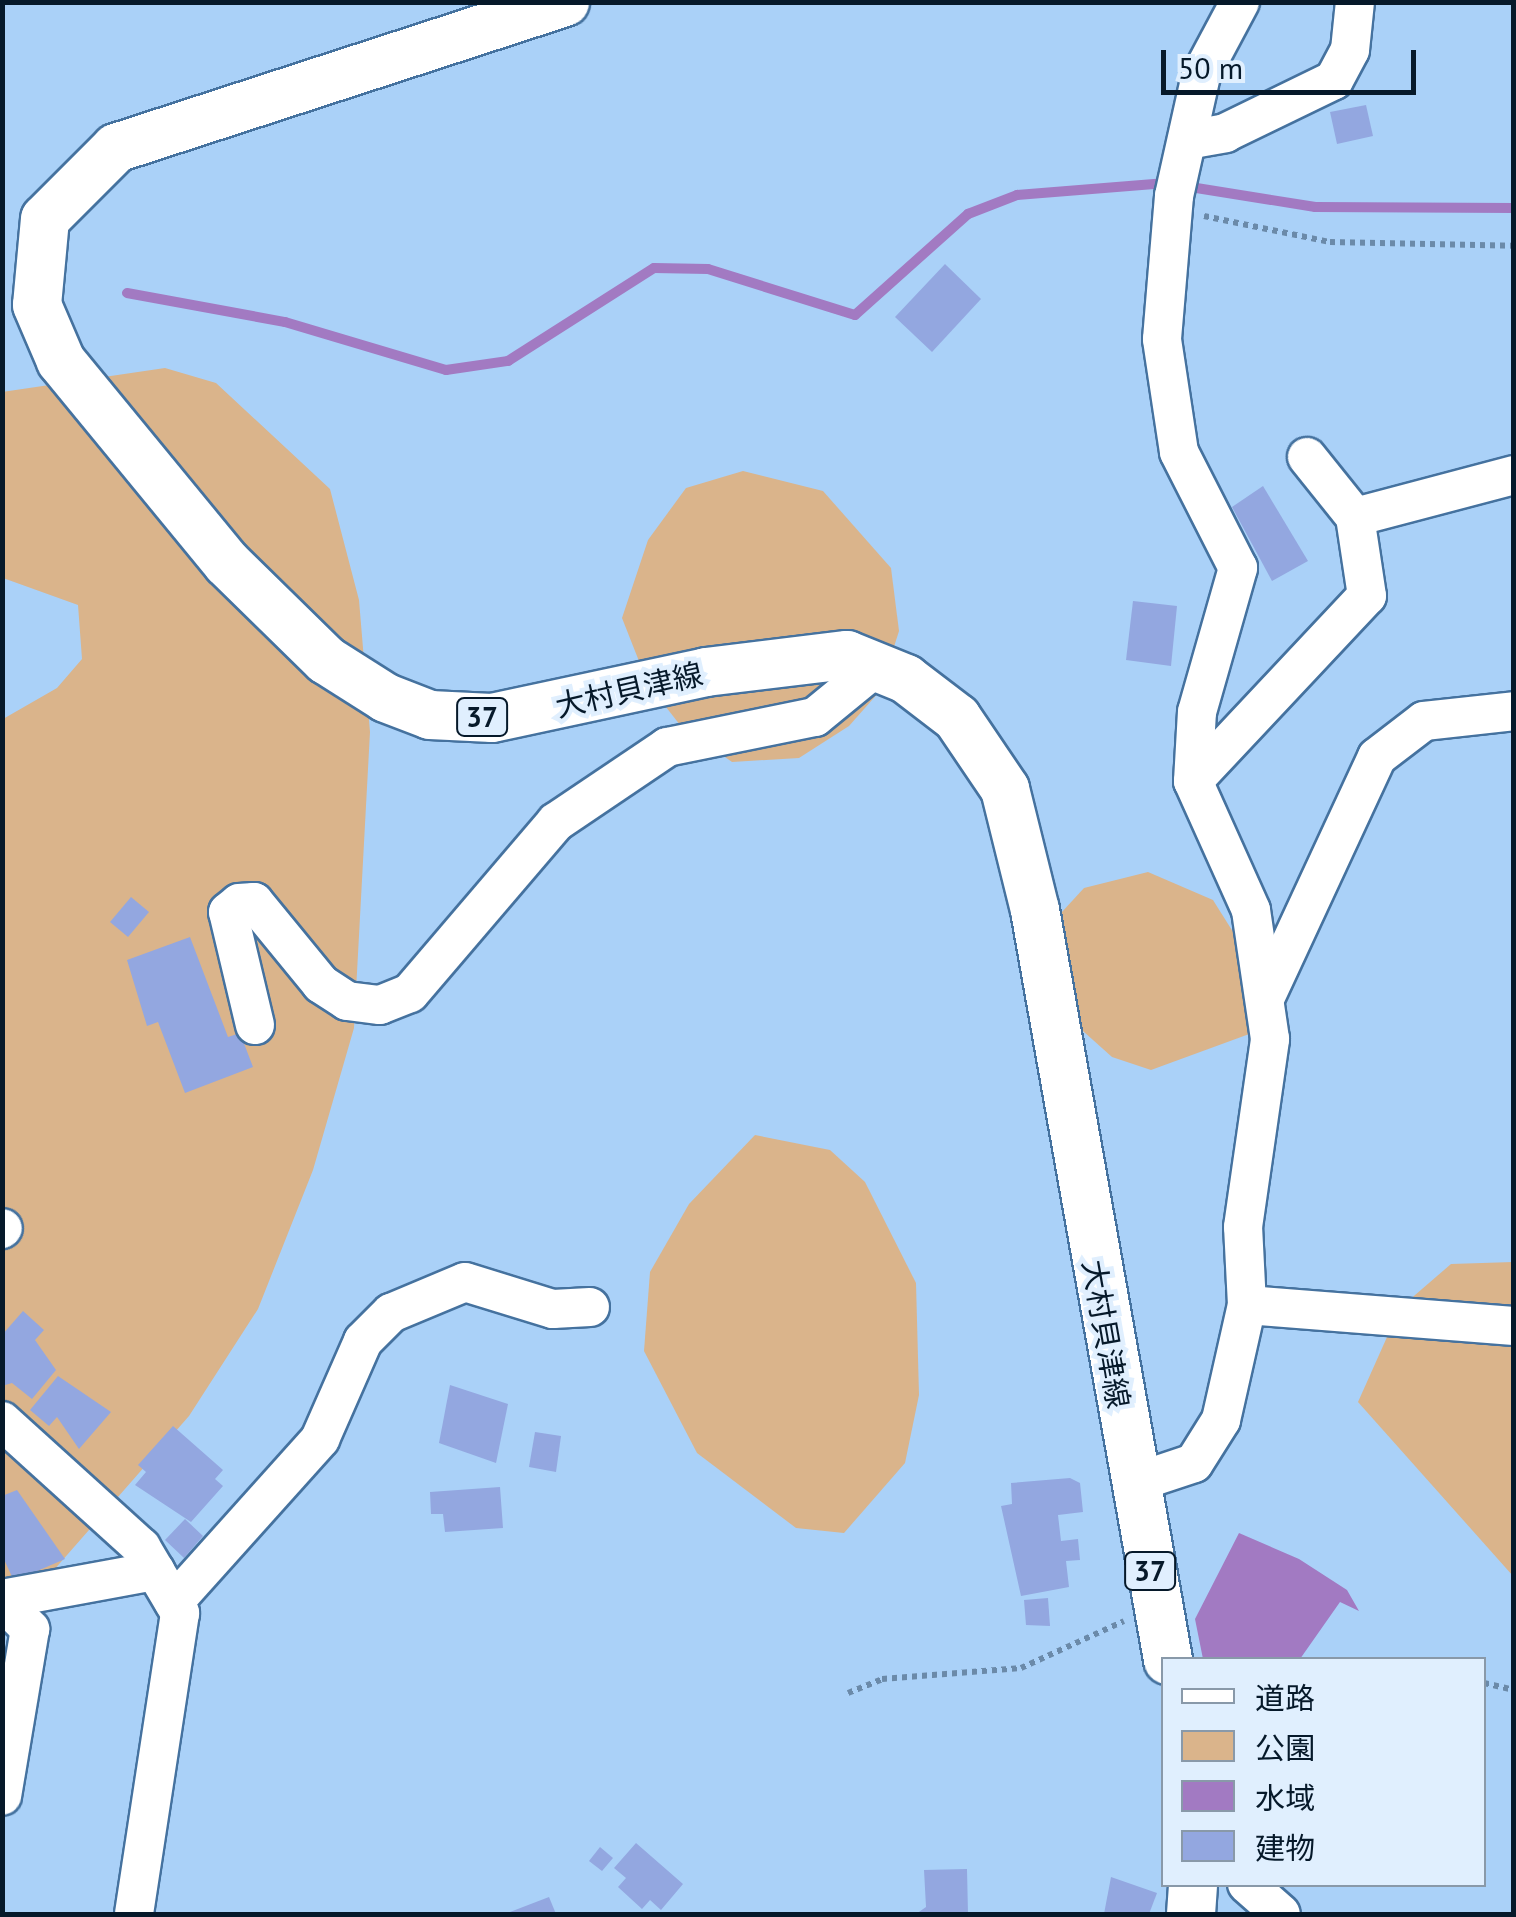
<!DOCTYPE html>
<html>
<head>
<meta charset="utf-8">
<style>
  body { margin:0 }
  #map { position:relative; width:1516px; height:1917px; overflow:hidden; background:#aad1f8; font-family:"PT Sans","Noto Sans JP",sans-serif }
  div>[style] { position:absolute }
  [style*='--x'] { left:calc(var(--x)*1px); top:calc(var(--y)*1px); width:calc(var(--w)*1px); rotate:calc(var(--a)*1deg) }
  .green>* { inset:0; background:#dab48b }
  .water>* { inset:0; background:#a27ac2 }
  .stream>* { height:10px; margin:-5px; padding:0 5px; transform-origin:5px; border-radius:5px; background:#a27ac2 }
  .building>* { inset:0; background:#93a7e0 }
  .path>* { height:6px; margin-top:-3px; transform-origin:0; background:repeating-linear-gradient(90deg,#6b8aa9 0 5px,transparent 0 10px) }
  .roads { filter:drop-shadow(2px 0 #45729f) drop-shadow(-2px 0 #45729f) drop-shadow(0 2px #45729f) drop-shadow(0 -2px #45729f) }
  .minor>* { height:38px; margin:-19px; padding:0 19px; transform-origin:19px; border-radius:19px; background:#fff }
  .major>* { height:48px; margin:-24px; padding:0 24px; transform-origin:24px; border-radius:24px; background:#fff }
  span { translate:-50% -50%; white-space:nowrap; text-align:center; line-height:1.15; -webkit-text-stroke:9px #e0effe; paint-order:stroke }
  .shield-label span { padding:2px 8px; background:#e0effe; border:2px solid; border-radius:8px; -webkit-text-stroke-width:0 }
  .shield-label { font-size:28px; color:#06192a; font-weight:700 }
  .street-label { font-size:30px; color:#06192a }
  .frame { position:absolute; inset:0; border:5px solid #06192a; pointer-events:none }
  .legend { position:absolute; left:1161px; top:1657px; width:325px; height:230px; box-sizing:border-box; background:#e0effe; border:2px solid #8999a9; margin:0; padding:12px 18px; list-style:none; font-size:30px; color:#06192a }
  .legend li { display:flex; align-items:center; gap:20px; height:50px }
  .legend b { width:50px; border:2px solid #8999a9 }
  .scale { position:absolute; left:1161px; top:50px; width:255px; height:45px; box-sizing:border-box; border:5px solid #06192a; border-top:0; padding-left:12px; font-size:30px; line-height:35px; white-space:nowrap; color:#06192a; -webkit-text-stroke:8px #e0effe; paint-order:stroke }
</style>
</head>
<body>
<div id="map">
  <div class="green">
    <div style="clip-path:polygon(165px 368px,216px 383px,330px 489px,359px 600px,370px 732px,354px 1028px,313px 1170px,258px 1309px,189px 1416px,3px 1628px,3px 719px,57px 688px,82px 659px,78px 605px,3px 578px,2px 392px)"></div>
    <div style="clip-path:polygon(743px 471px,823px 491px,891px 568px,899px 631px,880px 691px,849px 726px,799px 758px,732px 762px,680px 725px,648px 684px,622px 618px,648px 540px,686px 488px)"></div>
    <div style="clip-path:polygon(1148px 872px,1213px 900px,1250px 959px,1252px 1033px,1151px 1070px,1112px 1057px,1074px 1023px,1050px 925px,1084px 888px)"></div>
    <div style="clip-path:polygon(755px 1135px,830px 1150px,865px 1182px,916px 1283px,919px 1395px,905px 1463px,844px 1533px,796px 1528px,697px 1453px,644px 1351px,650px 1272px,689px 1204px)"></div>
    <div style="clip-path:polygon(1513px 1262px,1513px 1576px,1358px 1402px,1400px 1308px,1451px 1264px)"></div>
  </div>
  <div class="water">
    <div style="clip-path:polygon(1239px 1533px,1299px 1559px,1347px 1590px,1359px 1611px,1340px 1602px,1300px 1659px,1203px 1659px,1195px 1619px)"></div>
  </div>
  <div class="stream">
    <div style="--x:1184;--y:186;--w:133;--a:9.1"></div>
    <div style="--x:1315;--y:207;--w:199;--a:0.3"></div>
    <div style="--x:127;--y:293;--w:161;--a:10.4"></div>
    <div style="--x:285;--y:322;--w:168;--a:16.6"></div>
    <div style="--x:446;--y:370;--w:63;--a:-8.3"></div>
    <div style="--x:508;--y:361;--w:173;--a:-32.5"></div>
    <div style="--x:654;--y:268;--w:54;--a:1.1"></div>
    <div style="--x:708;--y:269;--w:154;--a:17.4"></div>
    <div style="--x:855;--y:315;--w:152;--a:-41.8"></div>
    <div style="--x:968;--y:214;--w:53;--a:-21.2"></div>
    <div style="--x:1017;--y:195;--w:150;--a:-4.6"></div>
  </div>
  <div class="building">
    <div style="clip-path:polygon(1366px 105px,1373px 136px,1337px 144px,1330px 112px)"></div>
    <div style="clip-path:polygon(945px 264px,981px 299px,932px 352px,895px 317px)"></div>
    <div style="clip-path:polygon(1263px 486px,1308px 561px,1272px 581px,1232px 507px)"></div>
    <div style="clip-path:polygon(1133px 601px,1177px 606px,1171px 666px,1126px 660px)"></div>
    <div style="clip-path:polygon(131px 897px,149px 912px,128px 937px,110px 922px)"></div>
    <div style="clip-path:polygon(190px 937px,228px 1037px,240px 1033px,253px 1067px,185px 1093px,158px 1022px,147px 1026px,127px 960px)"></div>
    <div style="clip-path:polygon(23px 1311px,44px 1330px,35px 1340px,56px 1370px,32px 1399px,12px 1383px,2px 1386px,2px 1335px)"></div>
    <div style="clip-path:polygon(58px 1376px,111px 1412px,79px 1449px,57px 1417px,49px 1426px,30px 1410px)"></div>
    <div style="clip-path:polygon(450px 1385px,508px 1404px,496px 1463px,439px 1443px)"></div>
    <div style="clip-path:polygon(173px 1426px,223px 1470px,215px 1479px,223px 1486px,191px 1522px,135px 1485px,146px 1472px,138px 1465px)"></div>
    <div style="clip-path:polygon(535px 1432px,561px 1436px,556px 1472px,529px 1467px)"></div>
    <div style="clip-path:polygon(1070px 1478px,1080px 1483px,1083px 1512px,1058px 1515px,1061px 1541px,1078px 1539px,1080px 1560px,1066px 1561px,1069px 1587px,1021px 1596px,1001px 1506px,1012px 1504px,1011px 1483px)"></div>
    <div style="clip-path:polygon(500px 1487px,503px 1528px,445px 1532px,443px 1514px,431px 1514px,430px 1492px)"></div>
    <div style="clip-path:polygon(17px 1490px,65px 1559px,14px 1581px,2px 1555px,2px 1496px)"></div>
    <div style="clip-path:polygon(185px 1519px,203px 1536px,184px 1558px,165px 1540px)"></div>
    <div style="clip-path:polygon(1048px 1598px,1050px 1626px,1026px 1625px,1024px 1600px)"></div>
    <div style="clip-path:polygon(636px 1843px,683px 1884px,661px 1910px,650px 1900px,642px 1909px,618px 1887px,626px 1878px,614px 1868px)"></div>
    <div style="clip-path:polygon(600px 1847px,613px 1858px,602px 1871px,589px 1861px)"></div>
    <div style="clip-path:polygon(967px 1869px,968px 1914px,916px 1914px,926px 1907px,924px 1870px)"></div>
    <div style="clip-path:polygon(1111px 1877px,1157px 1893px,1149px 1914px,1104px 1914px)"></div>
    <div style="clip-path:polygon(549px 1897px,556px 1914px,505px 1914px)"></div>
  </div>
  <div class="path">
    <div style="--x:1204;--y:216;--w:129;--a:11.7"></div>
    <div style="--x:1330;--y:242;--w:184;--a:1.2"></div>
    <div style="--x:1484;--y:1683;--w:31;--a:13"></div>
    <div style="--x:848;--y:1693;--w:37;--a:-22"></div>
    <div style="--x:882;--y:1679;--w:139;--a:-4.5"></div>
    <div style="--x:1021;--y:1668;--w:113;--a:-24.5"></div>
  </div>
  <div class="roads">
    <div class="minor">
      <div style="--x:1187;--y:140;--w:39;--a:-10"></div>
      <div style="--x:1225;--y:133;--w:121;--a:-25.9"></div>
      <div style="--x:1334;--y:80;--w:34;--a:-62"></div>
      <div style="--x:1350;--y:50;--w:48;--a:-84.1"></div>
      <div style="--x:1307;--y:457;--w:77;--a:51.3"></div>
      <div style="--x:1193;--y:781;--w:254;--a:-46.8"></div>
      <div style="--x:1367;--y:596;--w:80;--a:-98.6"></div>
      <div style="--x:1355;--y:517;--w:164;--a:-14.8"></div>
      <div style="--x:1267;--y:994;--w:261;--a:-65.1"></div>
      <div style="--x:1377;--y:757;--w:59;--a:-37.5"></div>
      <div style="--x:1424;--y:721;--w:91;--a:-6.3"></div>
      <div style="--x:255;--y:1025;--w:116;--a:-103.4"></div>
      <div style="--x:228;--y:912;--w:14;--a:-39"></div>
      <div style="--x:239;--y:903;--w:15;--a:-4"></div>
      <div style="--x:254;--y:902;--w:106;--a:50.7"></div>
      <div style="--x:321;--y:984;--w:31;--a:33"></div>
      <div style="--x:347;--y:1001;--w:33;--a:7"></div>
      <div style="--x:380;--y:1005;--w:32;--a:-22"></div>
      <div style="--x:410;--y:993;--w:225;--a:-49.5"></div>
      <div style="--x:556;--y:822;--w:134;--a:-34"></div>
      <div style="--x:667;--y:747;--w:151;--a:-11.5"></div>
      <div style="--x:815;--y:717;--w:79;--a:-39.3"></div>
      <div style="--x:2;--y:1229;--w:1;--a:-45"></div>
      <div style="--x:1247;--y:1305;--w:268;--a:4.5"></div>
      <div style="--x:2;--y:1421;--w:188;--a:42.2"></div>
      <div style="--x:141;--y:1547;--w:77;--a:59.4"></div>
      <div style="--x:180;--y:1613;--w:304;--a:98.7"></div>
      <div style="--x:1134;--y:1483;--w:63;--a:-18.4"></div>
      <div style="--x:1194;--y:1463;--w:51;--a:-57.9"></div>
      <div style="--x:1221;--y:1420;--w:118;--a:-77.3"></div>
      <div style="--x:1247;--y:1305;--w:78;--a:-92.9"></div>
      <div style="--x:1243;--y:1227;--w:190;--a:-81.8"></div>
      <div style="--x:1270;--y:1039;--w:130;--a:-98.4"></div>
      <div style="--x:1251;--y:910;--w:141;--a:-114.2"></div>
      <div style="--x:1193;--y:781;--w:69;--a:-86.7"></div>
      <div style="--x:1197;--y:712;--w:150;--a:-74.1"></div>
      <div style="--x:1238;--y:568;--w:130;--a:-117"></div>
      <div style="--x:1179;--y:452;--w:114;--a:-98.6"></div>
      <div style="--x:1162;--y:339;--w:144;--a:-85.2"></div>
      <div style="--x:1174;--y:196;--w:124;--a:-77.4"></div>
      <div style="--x:1201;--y:75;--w:83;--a:-61.9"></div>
      <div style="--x:2;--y:1599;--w:156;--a:-10.4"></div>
      <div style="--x:2;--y:1601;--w:40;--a:45"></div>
      <div style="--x:30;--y:1629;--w:169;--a:99.5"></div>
      <div style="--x:174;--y:1602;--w:219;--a:-48.1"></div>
      <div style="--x:320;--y:1439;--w:107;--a:-66.3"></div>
      <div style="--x:363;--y:1341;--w:40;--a:-45"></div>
      <div style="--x:391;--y:1313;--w:80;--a:-22.7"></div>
      <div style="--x:465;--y:1282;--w:92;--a:17.1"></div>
      <div style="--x:553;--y:1309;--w:37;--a:-3"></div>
      <div style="--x:1247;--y:1884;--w:45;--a:41.4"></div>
    </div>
    <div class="major">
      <div style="--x:565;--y:2;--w:472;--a:162"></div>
      <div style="--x:116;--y:148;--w:100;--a:135"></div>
      <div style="--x:45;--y:219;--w:86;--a:95.3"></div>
      <div style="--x:37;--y:305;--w:61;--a:66.8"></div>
      <div style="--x:61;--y:361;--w:261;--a:50.6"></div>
      <div style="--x:227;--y:563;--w:139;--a:44.4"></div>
      <div style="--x:326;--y:660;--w:71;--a:32.3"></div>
      <div style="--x:386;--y:698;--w:47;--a:21.1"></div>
      <div style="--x:430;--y:715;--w:62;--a:2.8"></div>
      <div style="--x:492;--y:718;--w:219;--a:-12.1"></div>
      <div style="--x:706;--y:672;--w:142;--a:-6.9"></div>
      <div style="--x:847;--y:655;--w:64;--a:22.1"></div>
      <div style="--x:906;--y:679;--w:64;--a:37.4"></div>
      <div style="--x:957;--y:718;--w:86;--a:55.9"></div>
      <div style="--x:1005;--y:789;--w:125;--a:76.1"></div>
      <div style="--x:1035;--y:910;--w:762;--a:79.94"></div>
      <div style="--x:1191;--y:1914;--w:30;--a:-86"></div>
    </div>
  </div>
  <div class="shield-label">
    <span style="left:482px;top:717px">37</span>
    <span style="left:1150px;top:1571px">37</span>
  </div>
  <div class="street-label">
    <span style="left:629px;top:690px;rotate:-13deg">大村貝津線</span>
    <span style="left:1106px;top:1334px;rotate:80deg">大村貝津線</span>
  </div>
  <div class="frame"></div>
  <ul class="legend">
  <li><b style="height:12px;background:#fff"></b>道路</li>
  <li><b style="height:28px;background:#dab48b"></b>公園</li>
  <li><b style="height:28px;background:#a27ac2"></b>水域</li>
  <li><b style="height:28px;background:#93a7e0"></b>建物</li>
  </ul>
  <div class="scale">50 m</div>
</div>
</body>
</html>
